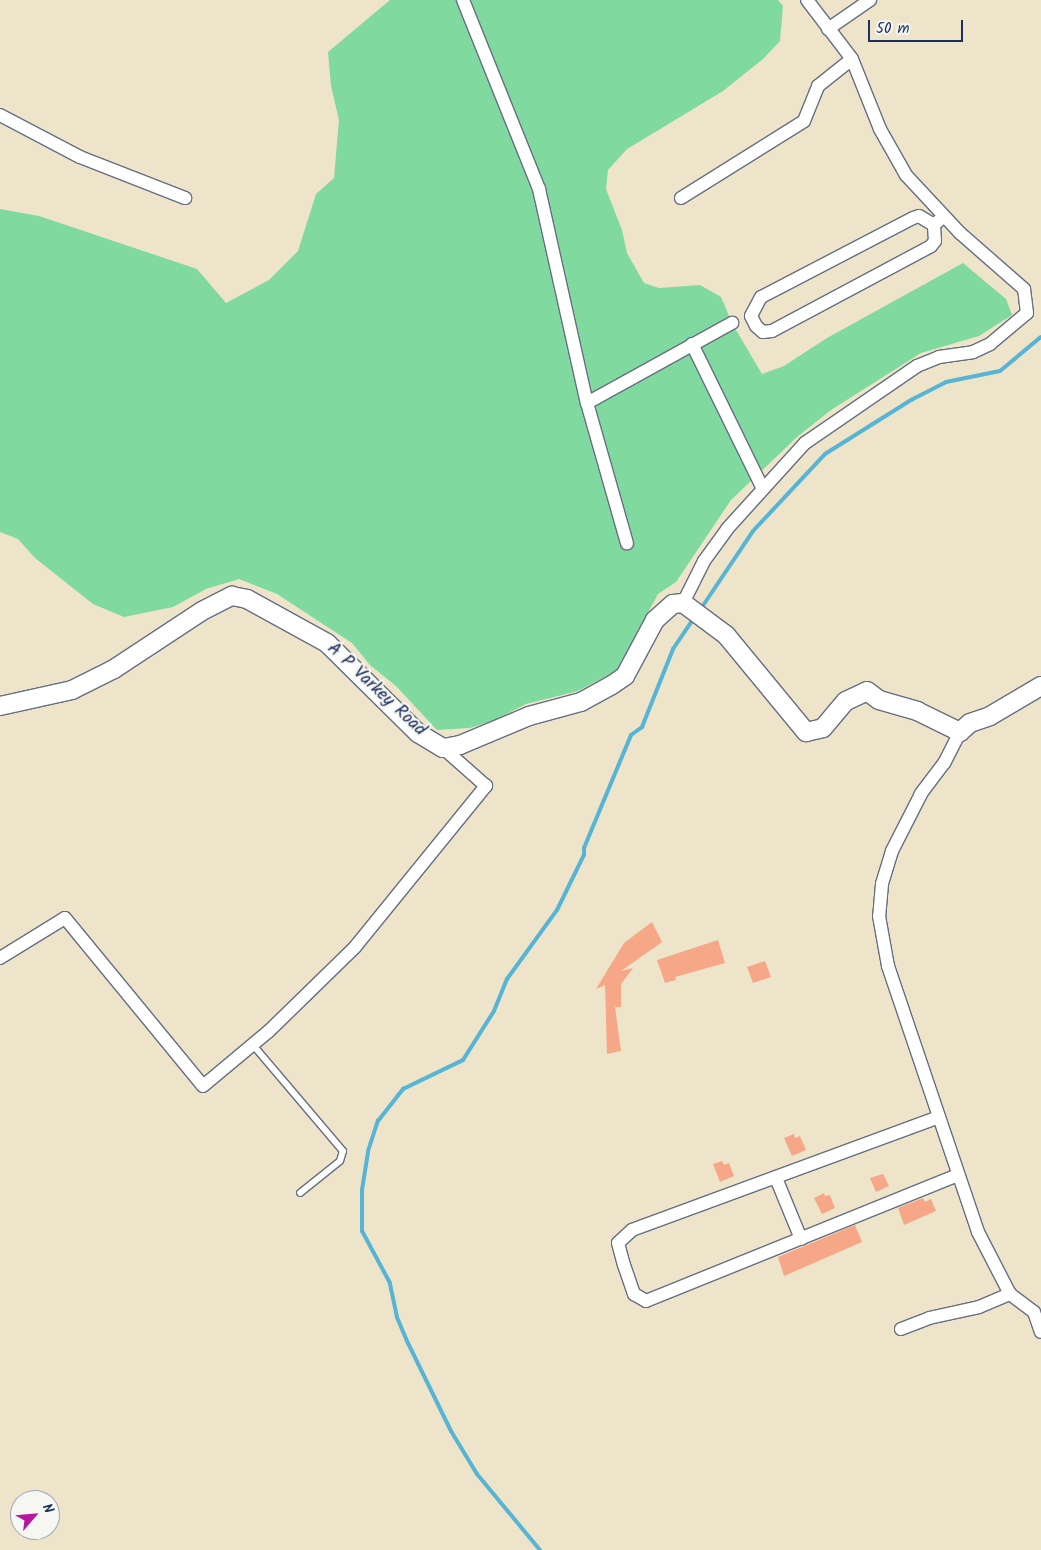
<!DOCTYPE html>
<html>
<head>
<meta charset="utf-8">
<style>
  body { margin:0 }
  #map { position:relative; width:1041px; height:1550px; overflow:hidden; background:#eee4c9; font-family:Kalam,sans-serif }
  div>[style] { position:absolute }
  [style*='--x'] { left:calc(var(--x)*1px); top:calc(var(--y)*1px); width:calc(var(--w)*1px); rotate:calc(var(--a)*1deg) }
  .green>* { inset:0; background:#80d99e }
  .stream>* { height:4px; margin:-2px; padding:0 2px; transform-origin:2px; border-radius:2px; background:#56b4d5 }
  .building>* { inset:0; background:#f5a787 }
  .roads { filter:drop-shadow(1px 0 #656e83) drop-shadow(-1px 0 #656e83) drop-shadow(0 1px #656e83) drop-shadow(0 -1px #656e83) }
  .lane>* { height:6px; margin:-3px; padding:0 3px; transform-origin:3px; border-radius:3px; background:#fff }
  .street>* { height:12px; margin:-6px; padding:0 6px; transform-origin:6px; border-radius:6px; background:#fff }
  .secondary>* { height:18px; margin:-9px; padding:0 9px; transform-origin:9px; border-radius:9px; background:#fff }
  span { translate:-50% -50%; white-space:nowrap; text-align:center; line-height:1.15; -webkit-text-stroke:4.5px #f6f6f2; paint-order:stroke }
  .street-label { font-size:18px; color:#1b2f5e }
  .north { position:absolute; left:10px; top:1490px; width:50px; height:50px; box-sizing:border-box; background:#f6f6f2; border:1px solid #9ea6b7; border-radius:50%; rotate:63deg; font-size:14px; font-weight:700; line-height:20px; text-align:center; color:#1b2f5e }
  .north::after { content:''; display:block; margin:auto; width:18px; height:22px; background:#b5179e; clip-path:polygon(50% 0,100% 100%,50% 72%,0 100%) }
  .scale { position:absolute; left:868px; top:20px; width:95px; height:22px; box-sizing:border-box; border:2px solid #1b2f5e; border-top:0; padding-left:6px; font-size:15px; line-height:18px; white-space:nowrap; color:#1b2f5e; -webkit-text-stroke:4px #f6f6f2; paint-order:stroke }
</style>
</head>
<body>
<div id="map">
  <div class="green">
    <div style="clip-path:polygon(390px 0,778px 0,783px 6px,780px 41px,763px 59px,723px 91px,627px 149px,608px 170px,606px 189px,622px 230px,627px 253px,644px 283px,659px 288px,700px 285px,721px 297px,732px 323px,762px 374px,784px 366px,827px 338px,963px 263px,1006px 299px,1012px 315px,979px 336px,921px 353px,831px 410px,797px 437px,731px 500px,676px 582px,658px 594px,616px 671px,578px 691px,526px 704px,495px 720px,470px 728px,437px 730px,396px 686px,370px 665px,352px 643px,277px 594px,239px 579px,206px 589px,173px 607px,124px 617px,93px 604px,35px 558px,18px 539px,0 532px,0 209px,39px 216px,197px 269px,226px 303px,269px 280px,298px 251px,316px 194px,334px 178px,339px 120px,331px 86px,328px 52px)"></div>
  </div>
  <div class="stream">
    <div style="--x:700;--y:610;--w:95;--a:-56.1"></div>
    <div style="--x:753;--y:531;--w:105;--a:-46.9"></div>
    <div style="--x:825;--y:454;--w:102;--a:-32.1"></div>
    <div style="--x:911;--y:400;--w:39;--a:-27"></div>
    <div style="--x:946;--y:382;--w:55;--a:-11.5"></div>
    <div style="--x:1000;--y:371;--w:53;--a:-39.7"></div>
    <div style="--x:540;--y:1550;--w:99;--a:-129.7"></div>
    <div style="--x:477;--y:1474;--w:50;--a:-121.2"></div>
    <div style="--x:451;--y:1431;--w:100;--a:-116.1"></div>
    <div style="--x:407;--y:1341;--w:26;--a:-113"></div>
    <div style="--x:397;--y:1317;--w:35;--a:-102"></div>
    <div style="--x:390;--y:1283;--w:59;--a:-118.3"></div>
    <div style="--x:362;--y:1231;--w:41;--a:-90"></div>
    <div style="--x:362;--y:1190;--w:39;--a:-81"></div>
    <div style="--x:368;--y:1151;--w:32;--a:-72"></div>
    <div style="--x:378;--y:1121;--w:41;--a:-52"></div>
    <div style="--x:403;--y:1089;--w:67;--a:-25.8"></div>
    <div style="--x:463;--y:1060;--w:58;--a:-57.7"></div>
    <div style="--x:494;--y:1011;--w:35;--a:-68"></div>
    <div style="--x:507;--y:979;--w:85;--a:-54.1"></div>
    <div style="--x:557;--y:910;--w:61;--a:-63.9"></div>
    <div style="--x:584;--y:855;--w:7;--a:-90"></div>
    <div style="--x:584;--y:848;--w:122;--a:-67.4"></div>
    <div style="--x:631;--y:735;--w:14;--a:-36"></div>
    <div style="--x:642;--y:727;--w:84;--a:-68.3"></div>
    <div style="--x:673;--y:649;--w:37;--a:-56"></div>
  </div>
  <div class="building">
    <div style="clip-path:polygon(652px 922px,662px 942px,621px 971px,633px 968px,621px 984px,621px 1007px,615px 1007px,621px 1051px,607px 1054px,605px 985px,596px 989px,624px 943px)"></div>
    <div style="clip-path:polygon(718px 940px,725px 963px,675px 977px,676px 980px,665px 983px,657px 960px)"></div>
    <div style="clip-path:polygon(765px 961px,771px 977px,753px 983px,747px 967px)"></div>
    <div style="clip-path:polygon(794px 1134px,795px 1138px,800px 1136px,806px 1150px,792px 1156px,784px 1138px)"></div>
    <div style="clip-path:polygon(722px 1161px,724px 1165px,729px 1163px,734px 1176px,720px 1182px,713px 1164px)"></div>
    <div style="clip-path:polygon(883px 1174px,889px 1186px,876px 1192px,870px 1178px)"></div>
    <div style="clip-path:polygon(824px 1193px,825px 1196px,830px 1195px,835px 1208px,822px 1214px,814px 1198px)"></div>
    <div style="clip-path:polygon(923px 1198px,925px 1202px,931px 1199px,936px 1211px,904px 1225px,898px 1208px)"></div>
    <div style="clip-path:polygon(855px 1225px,862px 1242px,784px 1276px,778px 1257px)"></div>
  </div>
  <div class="roads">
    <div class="lane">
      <div style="--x:253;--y:1045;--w:139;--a:49.7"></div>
      <div style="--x:343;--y:1151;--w:10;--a:107"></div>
      <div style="--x:340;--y:1161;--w:51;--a:141.3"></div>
    </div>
    <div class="street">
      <div style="--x:463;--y:0;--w:204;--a:68.1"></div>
      <div style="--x:539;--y:189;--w:219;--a:77.4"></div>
      <div style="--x:587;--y:403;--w:146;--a:74.1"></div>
      <div style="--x:828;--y:29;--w:51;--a:-34.6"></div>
      <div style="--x:0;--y:115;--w:90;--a:27.7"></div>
      <div style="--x:80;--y:157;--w:113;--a:21.3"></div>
      <div style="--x:681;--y:198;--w:145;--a:-32"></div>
      <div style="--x:804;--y:121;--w:38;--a:-68"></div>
      <div style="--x:818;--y:86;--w:43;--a:-38.5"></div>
      <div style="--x:934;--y:225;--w:17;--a:-149"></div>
      <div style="--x:919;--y:216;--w:6;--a:162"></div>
      <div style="--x:913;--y:218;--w:171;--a:152.5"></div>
      <div style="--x:761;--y:297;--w:21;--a:118"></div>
      <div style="--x:751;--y:316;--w:11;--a:63"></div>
      <div style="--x:756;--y:326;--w:9;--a:41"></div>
      <div style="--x:763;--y:332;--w:9;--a:-6"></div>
      <div style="--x:772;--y:331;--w:180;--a:-28.1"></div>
      <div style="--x:931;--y:246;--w:6;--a:-51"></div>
      <div style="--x:935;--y:241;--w:16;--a:-94"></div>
      <div style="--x:934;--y:225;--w:13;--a:-42"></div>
      <div style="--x:692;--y:344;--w:159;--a:63.9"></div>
      <div style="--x:587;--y:403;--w:166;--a:-28.9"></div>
      <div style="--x:683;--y:603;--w:47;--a:-63.4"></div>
      <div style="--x:704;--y:561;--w:39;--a:-54"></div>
      <div style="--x:727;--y:529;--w:116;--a:-47.8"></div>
      <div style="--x:805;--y:443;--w:136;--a:-34.5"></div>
      <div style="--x:917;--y:366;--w:24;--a:-22"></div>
      <div style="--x:939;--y:357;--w:34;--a:-8"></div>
      <div style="--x:973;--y:352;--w:19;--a:-25"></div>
      <div style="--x:990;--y:344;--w:48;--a:-40"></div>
      <div style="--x:1027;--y:313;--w:24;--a:-97"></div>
      <div style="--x:1024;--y:289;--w:85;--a:-138.8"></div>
      <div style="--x:960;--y:233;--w:79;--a:-133"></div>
      <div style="--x:906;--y:175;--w:53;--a:-119.5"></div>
      <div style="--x:880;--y:129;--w:75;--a:-111.8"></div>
      <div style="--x:852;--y:59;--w:74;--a:-127.3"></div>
      <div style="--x:960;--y:732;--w:35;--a:117"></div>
      <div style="--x:944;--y:763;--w:39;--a:127"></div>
      <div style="--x:921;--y:794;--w:64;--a:117"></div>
      <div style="--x:892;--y:851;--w:34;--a:107"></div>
      <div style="--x:882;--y:884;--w:32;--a:95"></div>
      <div style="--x:879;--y:916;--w:51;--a:79.8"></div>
      <div style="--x:888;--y:966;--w:281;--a:71.3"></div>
      <div style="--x:978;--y:1232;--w:70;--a:62.7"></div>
      <div style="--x:1010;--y:1294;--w:30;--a:37"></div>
      <div style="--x:1034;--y:1312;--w:21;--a:71"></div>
      <div style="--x:0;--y:958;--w:76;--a:-31.6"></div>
      <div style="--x:65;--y:918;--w:217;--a:50.6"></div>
      <div style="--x:203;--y:1086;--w:86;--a:-39.8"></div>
      <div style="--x:269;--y:1031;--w:120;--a:-44.3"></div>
      <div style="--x:355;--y:947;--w:208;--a:-50.9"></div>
      <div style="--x:486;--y:786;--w:57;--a:-138.5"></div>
      <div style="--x:939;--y:1117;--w:327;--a:159.8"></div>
      <div style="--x:632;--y:1230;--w:19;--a:137"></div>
      <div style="--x:618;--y:1243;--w:23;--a:75"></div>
      <div style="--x:624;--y:1265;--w:31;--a:71"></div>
      <div style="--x:634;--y:1294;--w:14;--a:30"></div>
      <div style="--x:646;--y:1301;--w:336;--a:-22"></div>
      <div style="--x:776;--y:1178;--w:66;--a:67.7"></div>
      <div style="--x:901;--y:1329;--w:30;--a:-21"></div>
      <div style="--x:929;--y:1318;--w:51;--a:-12.4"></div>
      <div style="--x:979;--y:1307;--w:34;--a:-23"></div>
    </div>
    <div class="secondary">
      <div style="--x:0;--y:706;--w:74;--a:-12.5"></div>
      <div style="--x:72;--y:690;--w:47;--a:-26.6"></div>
      <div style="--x:114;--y:669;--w:105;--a:-33.4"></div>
      <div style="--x:202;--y:611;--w:34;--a:-27"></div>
      <div style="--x:232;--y:596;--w:15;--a:11"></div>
      <div style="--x:247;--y:599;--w:91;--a:28.8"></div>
      <div style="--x:327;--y:643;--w:128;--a:44.7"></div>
      <div style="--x:418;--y:733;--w:29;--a:31"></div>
      <div style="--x:443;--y:748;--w:17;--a:-10"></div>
      <div style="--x:460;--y:745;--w:75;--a:-22.8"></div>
      <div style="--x:529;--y:716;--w:54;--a:-15.1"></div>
      <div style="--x:581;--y:702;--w:35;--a:-29"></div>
      <div style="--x:612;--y:685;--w:16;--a:-35"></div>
      <div style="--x:625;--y:676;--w:64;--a:-61.8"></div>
      <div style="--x:655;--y:620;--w:24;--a:-42"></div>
      <div style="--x:673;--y:604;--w:10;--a:-6"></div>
      <div style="--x:683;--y:603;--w:54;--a:36.7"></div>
      <div style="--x:726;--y:635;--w:126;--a:50.5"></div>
      <div style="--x:806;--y:732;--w:17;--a:-13"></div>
      <div style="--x:823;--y:728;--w:35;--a:-50"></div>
      <div style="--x:846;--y:701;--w:23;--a:-25"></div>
      <div style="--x:867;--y:691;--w:15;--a:37"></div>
      <div style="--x:879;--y:700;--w:40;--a:16"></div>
      <div style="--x:917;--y:711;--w:48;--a:26"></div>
      <div style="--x:960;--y:732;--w:13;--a:-42"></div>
      <div style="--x:970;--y:723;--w:21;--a:-19"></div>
      <div style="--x:990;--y:716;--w:59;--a:-30.5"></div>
    </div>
  </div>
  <div class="street-label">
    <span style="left:376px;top:690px;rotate:43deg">A P Varkey Road</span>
  </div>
  <div class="north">N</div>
  <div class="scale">50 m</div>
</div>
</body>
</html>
